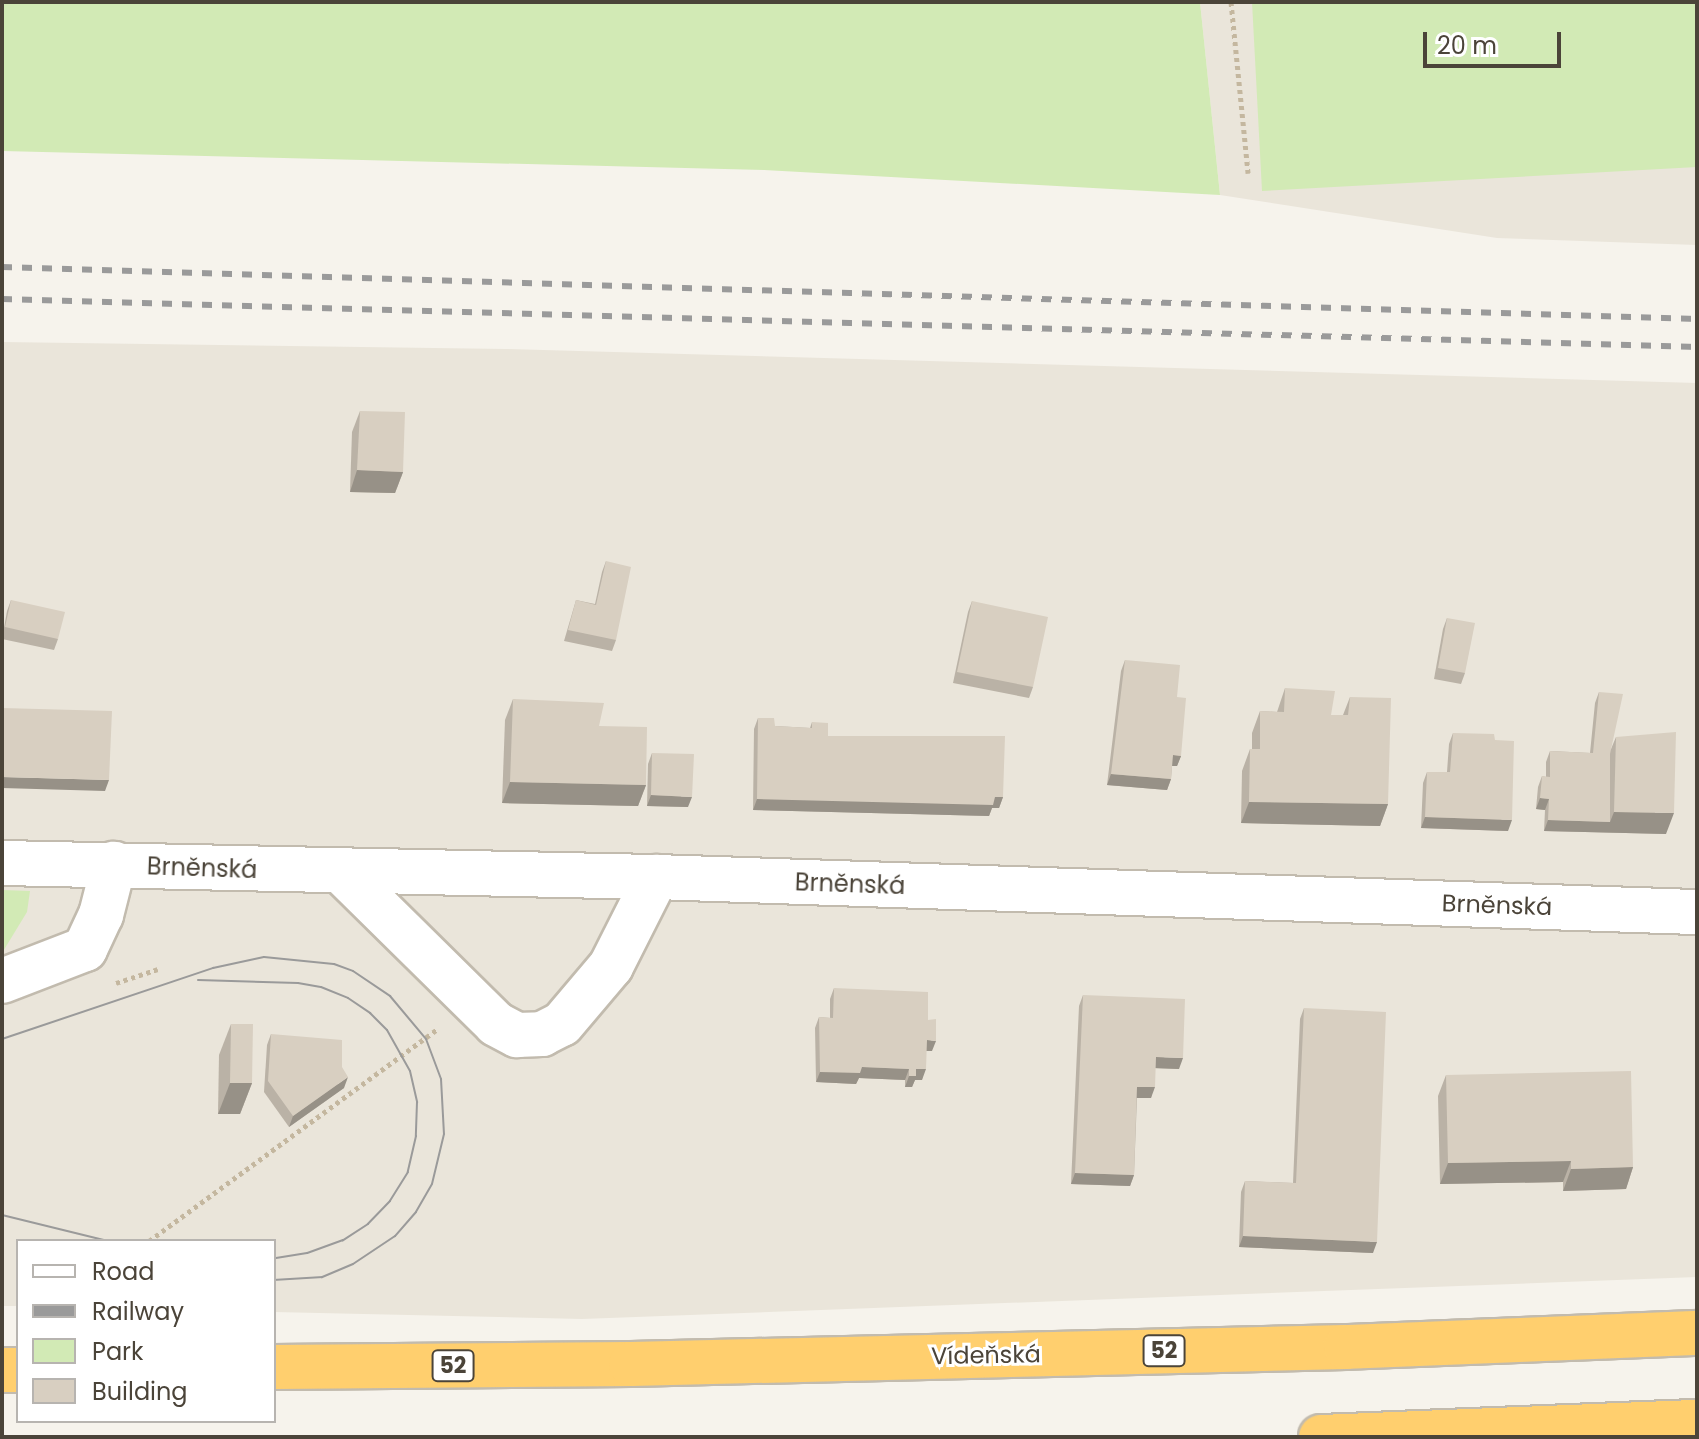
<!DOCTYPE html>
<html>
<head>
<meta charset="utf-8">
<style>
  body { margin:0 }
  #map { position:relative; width:1699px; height:1439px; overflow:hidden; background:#f6f3ec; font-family:Poppins,sans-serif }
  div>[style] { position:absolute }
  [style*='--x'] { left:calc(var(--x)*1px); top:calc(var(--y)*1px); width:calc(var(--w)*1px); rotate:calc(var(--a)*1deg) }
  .residential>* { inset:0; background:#eae5da }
  .green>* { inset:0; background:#d2eab5 }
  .path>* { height:5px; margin-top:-2.5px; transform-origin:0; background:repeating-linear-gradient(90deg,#c4b79f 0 4px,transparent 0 8px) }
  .roads { filter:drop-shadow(2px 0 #c2bbae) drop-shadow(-2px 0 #c2bbae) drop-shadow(0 2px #c2bbae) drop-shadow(0 -2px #c2bbae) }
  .minor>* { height:44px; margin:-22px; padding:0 22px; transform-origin:22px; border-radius:22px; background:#fff }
  .highway>* { height:44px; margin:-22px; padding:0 22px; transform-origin:22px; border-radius:22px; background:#ffcf6e }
  .tram>* { height:2px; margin:-1px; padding:0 1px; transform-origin:1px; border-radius:1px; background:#9a9a9a }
  .rail>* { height:6px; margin-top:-3px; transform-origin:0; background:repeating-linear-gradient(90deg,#9a9a9a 0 10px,transparent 0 20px) }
  .wall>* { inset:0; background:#bab2a6 }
  .shaded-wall>* { inset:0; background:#979187 }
  .building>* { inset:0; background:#d8cfc1 }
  span { translate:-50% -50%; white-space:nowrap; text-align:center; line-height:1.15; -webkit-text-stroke:6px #fff; paint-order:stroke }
  .shield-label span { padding:2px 6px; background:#fff; border:2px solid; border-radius:6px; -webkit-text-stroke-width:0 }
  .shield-label { font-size:22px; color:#4b4439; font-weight:700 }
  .street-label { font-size:24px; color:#4b4439 }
  .frame { position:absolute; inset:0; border:4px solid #4b4439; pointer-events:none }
  .legend { position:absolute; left:16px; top:1239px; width:260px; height:184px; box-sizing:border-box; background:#fff; border:2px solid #b7b4b0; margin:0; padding:10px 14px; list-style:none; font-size:24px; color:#4b4439 }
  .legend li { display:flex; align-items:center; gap:16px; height:40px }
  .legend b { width:40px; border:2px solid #b7b4b0 }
  .scale { position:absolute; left:1423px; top:32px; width:138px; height:36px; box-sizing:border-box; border:4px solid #4b4439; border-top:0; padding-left:10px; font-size:24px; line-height:28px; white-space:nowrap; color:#4b4439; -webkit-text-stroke:6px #fff; paint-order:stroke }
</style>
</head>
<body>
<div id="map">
  <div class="residential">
    <div style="clip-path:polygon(1200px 2px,1697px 2px,1697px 245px,1497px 238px,1220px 195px)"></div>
    <div style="clip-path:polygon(2px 342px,506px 349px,1697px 383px,1697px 1277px,582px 1319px,274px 1312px,274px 1241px,18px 1241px,18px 1306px,2px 1306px)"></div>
  </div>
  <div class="green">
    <div style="clip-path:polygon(2px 2px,1200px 2px,1220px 195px,764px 170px,2px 151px)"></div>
    <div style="clip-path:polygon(1252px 2px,1697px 2px,1697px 167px,1262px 191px)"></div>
    <div style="clip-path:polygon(2px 890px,30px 891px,27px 912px,2px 953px)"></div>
  </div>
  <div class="path">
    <div style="--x:1231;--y:2;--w:172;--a:84.3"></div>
    <div style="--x:116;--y:983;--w:44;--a:-18.4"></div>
    <div style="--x:149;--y:1241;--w:358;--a:-36.3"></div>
  </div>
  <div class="roads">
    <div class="minor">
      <div style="--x:2;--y:863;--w:654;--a:1.23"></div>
      <div style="--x:656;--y:877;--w:1042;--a:1.93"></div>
      <div style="--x:342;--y:872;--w:216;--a:44.6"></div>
      <div style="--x:496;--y:1024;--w:24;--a:28"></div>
      <div style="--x:517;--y:1035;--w:25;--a:-2"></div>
      <div style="--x:542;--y:1034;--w:22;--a:-27"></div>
      <div style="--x:562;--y:1024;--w:76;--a:-49.8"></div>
      <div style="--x:611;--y:966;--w:100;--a:-63.2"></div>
      <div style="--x:2;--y:981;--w:89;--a:-21.1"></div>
      <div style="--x:85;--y:949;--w:38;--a:-65"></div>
      <div style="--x:101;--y:915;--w:53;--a:-75.7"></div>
    </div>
    <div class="highway">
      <div style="--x:274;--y:1367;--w:357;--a:-0.5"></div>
      <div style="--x:631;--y:1364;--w:715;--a:-1.36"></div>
      <div style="--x:1346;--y:1347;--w:351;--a:-2.3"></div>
      <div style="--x:2;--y:1370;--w:16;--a:0"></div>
      <div style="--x:1321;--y:1437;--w:376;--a:-2.3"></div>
    </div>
  </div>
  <div class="tram">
    <div style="--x:198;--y:980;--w:100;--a:1.7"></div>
    <div style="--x:298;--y:983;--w:23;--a:10"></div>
    <div style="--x:321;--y:987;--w:29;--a:22"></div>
    <div style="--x:348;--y:998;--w:27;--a:34"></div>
    <div style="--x:370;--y:1013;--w:24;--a:45"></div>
    <div style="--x:387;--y:1030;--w:47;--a:60.7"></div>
    <div style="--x:410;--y:1071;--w:32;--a:77"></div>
    <div style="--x:417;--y:1102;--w:34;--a:92"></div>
    <div style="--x:416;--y:1136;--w:37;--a:103"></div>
    <div style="--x:408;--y:1172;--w:34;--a:122"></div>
    <div style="--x:390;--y:1201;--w:32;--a:134"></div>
    <div style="--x:368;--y:1224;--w:30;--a:147"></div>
    <div style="--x:343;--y:1240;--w:38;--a:160"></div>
    <div style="--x:307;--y:1253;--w:33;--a:171"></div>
    <div style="--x:2;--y:1039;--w:223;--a:-18.6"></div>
    <div style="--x:213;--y:968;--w:52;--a:-12.2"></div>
    <div style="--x:264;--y:957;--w:70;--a:5.7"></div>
    <div style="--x:334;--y:964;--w:20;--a:20"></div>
    <div style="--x:353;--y:971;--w:45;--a:34"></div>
    <div style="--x:390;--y:996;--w:56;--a:50.1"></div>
    <div style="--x:426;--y:1039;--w:43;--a:69.4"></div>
    <div style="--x:441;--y:1079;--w:55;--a:86.9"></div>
    <div style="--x:444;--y:1134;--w:51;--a:103.5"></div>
    <div style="--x:432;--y:1184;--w:32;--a:120"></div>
    <div style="--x:416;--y:1212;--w:32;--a:131"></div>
    <div style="--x:395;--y:1236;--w:50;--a:146.3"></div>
    <div style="--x:353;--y:1264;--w:34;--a:157"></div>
    <div style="--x:322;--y:1277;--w:48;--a:176.4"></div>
    <div style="--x:2;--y:1215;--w:109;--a:13.8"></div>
  </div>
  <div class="rail">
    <div style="--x:2;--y:267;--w:1696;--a:1.76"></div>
    <div style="--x:2;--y:299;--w:1696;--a:1.62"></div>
  </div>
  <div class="wall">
    <div style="clip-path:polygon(360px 411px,403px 472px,395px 493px,350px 492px,352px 432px)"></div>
    <div style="clip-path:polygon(606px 561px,616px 640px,612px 651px,564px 641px,576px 600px,595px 604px,602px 572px)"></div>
    <div style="clip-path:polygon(11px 600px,58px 639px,54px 650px,2px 639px,7px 611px)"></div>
    <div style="clip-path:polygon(972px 601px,1033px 687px,1029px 698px,953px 683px,968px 612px)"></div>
    <div style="clip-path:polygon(1447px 618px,1465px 673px,1461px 684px,1434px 679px,1443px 629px)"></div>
    <div style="clip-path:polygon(1125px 660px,1177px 697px,1181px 756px,1177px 766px,1172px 766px,1171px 779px,1167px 790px,1107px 785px,1121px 671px)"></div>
    <div style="clip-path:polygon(1285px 688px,1331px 715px,1343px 715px,1350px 697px,1388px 804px,1380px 826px,1241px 823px,1242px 771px,1250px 749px,1252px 749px,1252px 733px,1260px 711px,1277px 712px)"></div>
    <div style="clip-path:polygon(1599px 692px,1611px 749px,1616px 737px,1666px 834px,1544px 831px,1545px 810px,1536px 809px,1538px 787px,1542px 776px,1546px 777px,1546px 762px,1550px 751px,1590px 753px,1595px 703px)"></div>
    <div style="clip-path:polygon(513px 699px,599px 726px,646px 785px,638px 806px,502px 803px,505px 720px)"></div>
    <div style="clip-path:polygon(758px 718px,775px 726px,810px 728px,812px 722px,828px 736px,1003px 797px,999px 808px,992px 808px,989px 816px,753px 810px,754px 729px)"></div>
    <div style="clip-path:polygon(1453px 733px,1508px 831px,1421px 828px,1423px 783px,1427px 772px,1447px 772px,1449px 744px)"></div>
    <div style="clip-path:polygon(652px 753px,688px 807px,647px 806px,648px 764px)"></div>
    <div style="clip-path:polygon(834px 988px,928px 1020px,932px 1051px,926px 1051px,922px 1080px,915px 1080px,912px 1087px,905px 1087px,905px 1080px,859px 1078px,856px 1084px,816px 1082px,815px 1028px,819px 1017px,830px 1018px,830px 999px)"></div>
    <div style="clip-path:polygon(1083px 995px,1179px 1069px,1155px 1068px,1151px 1098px,1137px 1098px,1134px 1175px,1130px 1186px,1071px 1184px,1079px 1006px)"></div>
    <div style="clip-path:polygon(1304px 1008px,1373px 1253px,1239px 1247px,1241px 1192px,1245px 1181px,1293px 1183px,1300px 1019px)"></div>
    <div style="clip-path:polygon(231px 1024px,252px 1083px,240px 1114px,218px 1114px,219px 1055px)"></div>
    <div style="clip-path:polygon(271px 1034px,344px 1088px,289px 1127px,264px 1092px,267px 1045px)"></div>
    <div style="clip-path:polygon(1446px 1075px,1633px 1167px,1626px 1189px,1563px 1191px,1563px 1182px,1440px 1184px,1438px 1096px)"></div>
  </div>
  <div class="shaded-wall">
    <div style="clip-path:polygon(357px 470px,403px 472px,395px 493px,350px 492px)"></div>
    <div style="clip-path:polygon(1173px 755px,1181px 756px,1177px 766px,1169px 766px)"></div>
    <div style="clip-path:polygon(1111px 774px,1171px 779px,1167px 790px,1107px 785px)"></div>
    <div style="clip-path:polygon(2px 777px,109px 780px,105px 791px,2px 788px)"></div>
    <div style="clip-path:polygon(510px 782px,646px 785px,638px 806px,502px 803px)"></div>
    <div style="clip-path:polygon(651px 795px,692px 797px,688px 807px,647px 806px)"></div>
    <div style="clip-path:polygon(995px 797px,1003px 797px,999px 808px,992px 808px,989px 816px,753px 810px,757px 799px)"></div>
    <div style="clip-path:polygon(1540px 798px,1549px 799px,1545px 810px,1536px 809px)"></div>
    <div style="clip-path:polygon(1249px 802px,1388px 804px,1380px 826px,1241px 823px)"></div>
    <div style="clip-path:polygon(1614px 812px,1674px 813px,1666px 834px,1544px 831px,1548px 820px,1610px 822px)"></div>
    <div style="clip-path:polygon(1425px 817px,1512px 820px,1508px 831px,1421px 828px)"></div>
    <div style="clip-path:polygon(927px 1040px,936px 1041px,932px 1051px,923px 1051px)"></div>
    <div style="clip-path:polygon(1156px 1057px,1183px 1058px,1179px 1069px,1152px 1068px)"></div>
    <div style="clip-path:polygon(862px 1067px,909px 1069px,905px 1080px,859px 1078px,856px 1084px,816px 1082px,820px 1072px)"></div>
    <div style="clip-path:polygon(916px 1069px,926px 1069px,922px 1080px,915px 1080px,912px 1087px,905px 1087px,909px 1076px)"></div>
    <div style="clip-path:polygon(348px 1077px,344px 1088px,289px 1127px,293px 1116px)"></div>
    <div style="clip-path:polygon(230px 1083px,252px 1083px,240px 1114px,218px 1114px)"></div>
    <div style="clip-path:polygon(1137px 1087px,1155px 1087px,1151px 1098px,1133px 1098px)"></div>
    <div style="clip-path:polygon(1571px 1161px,1563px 1182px,1440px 1184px,1448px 1163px)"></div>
    <div style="clip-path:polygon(1633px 1167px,1626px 1189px,1563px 1191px,1571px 1169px)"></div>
    <div style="clip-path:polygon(1075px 1173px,1134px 1175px,1130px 1186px,1071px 1184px)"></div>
    <div style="clip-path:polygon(1243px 1236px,1377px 1242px,1373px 1253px,1239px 1247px)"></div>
  </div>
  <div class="building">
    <div style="clip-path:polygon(360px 411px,405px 412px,403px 472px,357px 470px)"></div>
    <div style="clip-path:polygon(606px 561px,631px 567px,616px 640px,568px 630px,576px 600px,596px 605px)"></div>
    <div style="clip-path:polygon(11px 600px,65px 612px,58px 639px,5px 627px)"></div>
    <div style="clip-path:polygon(972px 601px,1048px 617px,1033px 687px,957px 672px)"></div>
    <div style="clip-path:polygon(1447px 618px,1475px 623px,1465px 673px,1438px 668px)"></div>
    <div style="clip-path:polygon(1125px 660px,1180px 665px,1177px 697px,1186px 698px,1181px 756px,1173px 755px,1171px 779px,1111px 774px)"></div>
    <div style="clip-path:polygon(1285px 688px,1335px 691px,1331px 715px,1348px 715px,1350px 697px,1391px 698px,1388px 804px,1249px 802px,1250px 749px,1260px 749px,1260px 711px,1284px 712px)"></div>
    <div style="clip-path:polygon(1599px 692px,1623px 694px,1610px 754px,1610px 822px,1548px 820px,1549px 799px,1540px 798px,1542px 776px,1550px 777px,1550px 751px,1593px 753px)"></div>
    <div style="clip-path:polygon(513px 699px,604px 703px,599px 726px,647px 727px,646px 785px,510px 782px)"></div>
    <div style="clip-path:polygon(2px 708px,112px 711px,109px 780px,2px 777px)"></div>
    <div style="clip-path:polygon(758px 718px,774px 718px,775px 726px,812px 728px,812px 722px,828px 723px,828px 736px,1005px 736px,1003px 797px,995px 797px,993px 805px,757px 799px)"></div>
    <div style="clip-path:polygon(1676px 732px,1674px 813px,1614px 812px,1616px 737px)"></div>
    <div style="clip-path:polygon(1453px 733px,1494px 734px,1495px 740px,1514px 741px,1512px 820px,1425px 817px,1427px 772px,1450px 772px)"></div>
    <div style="clip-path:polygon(652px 753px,694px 754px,692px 797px,651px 795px)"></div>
    <div style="clip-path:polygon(834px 988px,928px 992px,928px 1020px,936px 1019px,936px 1041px,927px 1040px,926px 1069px,916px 1069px,916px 1076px,909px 1076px,909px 1069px,862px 1067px,860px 1073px,820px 1072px,819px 1017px,833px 1018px)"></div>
    <div style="clip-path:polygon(1083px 995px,1185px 999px,1183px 1058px,1156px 1057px,1155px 1087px,1137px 1087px,1134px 1175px,1075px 1173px)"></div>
    <div style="clip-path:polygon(1304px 1008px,1386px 1012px,1377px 1242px,1243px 1236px,1245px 1181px,1296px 1183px)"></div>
    <div style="clip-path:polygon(231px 1024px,253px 1024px,252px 1083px,230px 1083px)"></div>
    <div style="clip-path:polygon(271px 1034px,342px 1040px,342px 1067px,348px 1077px,293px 1116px,268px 1081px)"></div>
    <div style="clip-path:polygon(1631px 1071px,1633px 1167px,1571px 1169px,1571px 1161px,1448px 1163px,1446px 1075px)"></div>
  </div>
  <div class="shield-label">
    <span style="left:1164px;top:1351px">52</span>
    <span style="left:453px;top:1366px">52</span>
  </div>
  <div class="street-label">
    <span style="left:202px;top:868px;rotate:2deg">Brněnská</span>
    <span style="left:850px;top:884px;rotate:2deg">Brněnská</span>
    <span style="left:1497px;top:905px;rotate:2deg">Brněnská</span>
    <span style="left:986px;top:1355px;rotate:-1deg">Vídeňská</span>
  </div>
  <div class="frame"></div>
  <ul class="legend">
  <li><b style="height:10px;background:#fff"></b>Road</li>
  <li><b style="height:10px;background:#9a9a9a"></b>Railway</li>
  <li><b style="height:22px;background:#d2eab5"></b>Park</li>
  <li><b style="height:22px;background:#d8cfc1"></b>Building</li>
  </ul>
  <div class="scale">20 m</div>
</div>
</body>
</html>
